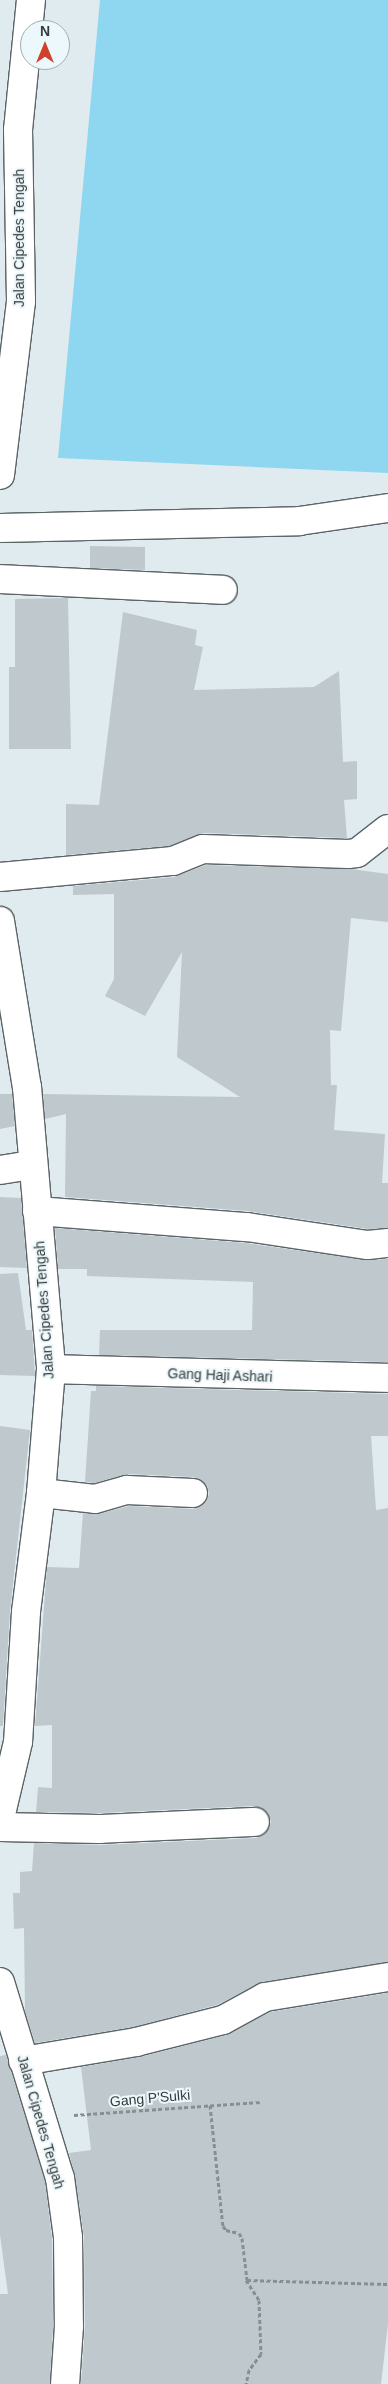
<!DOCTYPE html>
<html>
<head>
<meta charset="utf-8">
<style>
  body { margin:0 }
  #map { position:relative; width:388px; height:2384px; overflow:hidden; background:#e0ebef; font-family:Helvetica,sans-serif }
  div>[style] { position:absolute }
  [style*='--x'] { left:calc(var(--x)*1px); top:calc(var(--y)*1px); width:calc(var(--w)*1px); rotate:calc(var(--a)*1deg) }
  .green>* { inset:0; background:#8fd6f1 }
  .building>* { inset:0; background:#bfc9cd }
  .path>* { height:3px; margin-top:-1.5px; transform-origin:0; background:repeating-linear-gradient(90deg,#888f92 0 4px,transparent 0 6.5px) }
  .roads { filter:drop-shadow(1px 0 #5b6467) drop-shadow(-1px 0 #5b6467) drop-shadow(0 1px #5b6467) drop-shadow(0 -1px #5b6467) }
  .minor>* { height:28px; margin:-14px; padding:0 14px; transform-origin:14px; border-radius:14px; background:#fff }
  span { translate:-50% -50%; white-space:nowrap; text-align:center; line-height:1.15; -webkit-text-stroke:4px #edf8fc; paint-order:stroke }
  .street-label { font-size:14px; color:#373b3c }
  .north { position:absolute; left:20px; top:20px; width:50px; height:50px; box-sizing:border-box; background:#edf8fc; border:1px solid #a4acaf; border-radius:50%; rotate:0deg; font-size:14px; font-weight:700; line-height:20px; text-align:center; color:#373b3c }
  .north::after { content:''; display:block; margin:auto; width:18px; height:22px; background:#cd412d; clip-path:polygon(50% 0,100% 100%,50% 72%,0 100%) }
</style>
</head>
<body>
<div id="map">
  <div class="green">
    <div style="clip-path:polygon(100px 0,388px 0,388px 473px,58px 458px)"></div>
  </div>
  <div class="building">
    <div style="clip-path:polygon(90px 546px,145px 547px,145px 570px,90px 568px)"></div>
    <div style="clip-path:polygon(68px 598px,71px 749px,9px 749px,9px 667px,15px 667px,15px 599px)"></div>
    <div style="clip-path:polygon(123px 612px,197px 630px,195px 645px,203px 647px,194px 690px,314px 687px,339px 671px,343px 762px,357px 761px,357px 799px,344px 800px,347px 838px,204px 833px,169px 846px,66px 855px,66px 804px,99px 805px)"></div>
    <div style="clip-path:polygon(206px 865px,351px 869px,388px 874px,388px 922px,351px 918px,341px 1031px,330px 1030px,331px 1085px,337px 1085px,334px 1130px,385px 1134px,382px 1183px,388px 1183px,388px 1228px,368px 1229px,248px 1211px,65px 1197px,66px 1114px,45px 1119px,43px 1094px,240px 1097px,177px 1057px,182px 952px,145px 1016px,105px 996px,114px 979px,114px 894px,73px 895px,73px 886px,174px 877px)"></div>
    <div style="clip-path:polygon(0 1094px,12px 1094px,15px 1126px,0 1129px)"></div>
    <div style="clip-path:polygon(0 1197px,21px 1198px,27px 1268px,0 1267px)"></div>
    <div style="clip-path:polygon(55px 1228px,245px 1243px,366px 1260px,388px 1259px,388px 1362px,99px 1355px,100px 1330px,252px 1330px,253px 1282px,87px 1276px,87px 1269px,58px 1269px)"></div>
    <div style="clip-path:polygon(18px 1273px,26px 1330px,32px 1330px,35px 1376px,0 1375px,0 1274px)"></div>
    <div style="clip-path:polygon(96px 1386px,388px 1394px,388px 1436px,371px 1436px,376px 1510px,388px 1508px,388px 1962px,262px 1982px,217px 2005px,133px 2027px,35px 2043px,25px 2011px,24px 1928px,14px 1929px,13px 1893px,20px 1893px,20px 1872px,32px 1871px,34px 1843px,100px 1845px,256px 1838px,264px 1835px,271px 1822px,268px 1813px,254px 1806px,99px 1813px,36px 1812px,38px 1787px,52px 1788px,52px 1725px,35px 1726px,47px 1567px,79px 1568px,83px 1513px,99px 1514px,129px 1506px,193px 1509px,206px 1502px,209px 1494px,207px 1485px,194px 1477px,127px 1474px,94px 1483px,85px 1482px,91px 1391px,96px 1391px)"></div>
    <div style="clip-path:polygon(0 1426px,30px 1430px,10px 1611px,3px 1726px,0 1726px)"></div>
    <div style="clip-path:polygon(388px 1993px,388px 2324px,381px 2384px,81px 2384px,85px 2326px,84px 2237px,75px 2176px,69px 2153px,91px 2150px,81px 2067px,140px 2057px,227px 2035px,270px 2012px)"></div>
    <div style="clip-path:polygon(6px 2055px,45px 2181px,52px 2238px,53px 2326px,50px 2384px,0 2384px,0 2294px,8px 2294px,0 2235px,0 2056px)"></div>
  </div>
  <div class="path">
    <div style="--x:210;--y:2105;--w:122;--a:83.9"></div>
    <div style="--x:223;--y:2226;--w:5;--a:53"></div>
    <div style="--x:226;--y:2230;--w:13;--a:13"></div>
    <div style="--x:239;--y:2233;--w:6;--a:59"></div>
    <div style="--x:242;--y:2238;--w:42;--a:83.2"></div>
    <div style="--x:247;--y:2280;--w:141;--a:1.6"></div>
    <div style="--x:74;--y:2115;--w:187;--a:-4"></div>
    <div style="--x:246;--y:2280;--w:24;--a:57"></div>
    <div style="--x:259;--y:2300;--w:54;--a:87.9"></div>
    <div style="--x:261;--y:2354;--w:20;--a:127"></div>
    <div style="--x:249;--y:2370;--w:14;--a:102"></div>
  </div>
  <div class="roads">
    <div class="minor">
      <div style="--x:0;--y:475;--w:175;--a:-83.1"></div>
      <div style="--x:21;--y:301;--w:171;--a:-91"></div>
      <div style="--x:18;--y:130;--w:131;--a:-84.3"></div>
      <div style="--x:0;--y:528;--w:299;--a:-1.3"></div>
      <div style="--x:299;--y:521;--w:90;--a:-8.3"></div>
      <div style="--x:0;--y:579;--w:223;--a:2.8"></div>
      <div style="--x:0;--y:877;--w:174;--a:-5.3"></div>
      <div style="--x:173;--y:861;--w:32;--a:-22"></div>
      <div style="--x:203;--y:849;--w:145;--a:2"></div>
      <div style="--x:348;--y:854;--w:9;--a:-6"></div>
      <div style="--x:357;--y:853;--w:39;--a:-38"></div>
      <div style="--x:0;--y:921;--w:168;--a:80.8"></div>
      <div style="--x:27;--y:1087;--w:283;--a:85.1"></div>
      <div style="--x:51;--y:1369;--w:124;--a:94.6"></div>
      <div style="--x:41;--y:1493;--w:120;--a:97.2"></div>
      <div style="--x:26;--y:1612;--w:130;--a:93.5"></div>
      <div style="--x:18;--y:1742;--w:78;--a:103.3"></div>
      <div style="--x:0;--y:1170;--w:33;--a:-9"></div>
      <div style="--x:37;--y:1211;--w:211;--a:4.4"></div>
      <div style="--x:247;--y:1227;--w:122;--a:8.5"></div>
      <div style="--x:368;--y:1245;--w:20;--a:-6"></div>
      <div style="--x:51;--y:1369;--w:337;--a:1.5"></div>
      <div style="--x:41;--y:1493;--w:54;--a:6.3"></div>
      <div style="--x:95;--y:1499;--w:33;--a:-16"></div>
      <div style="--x:127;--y:1490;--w:66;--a:2.6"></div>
      <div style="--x:0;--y:1827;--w:99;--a:1.2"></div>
      <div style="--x:99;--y:1829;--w:156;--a:-2.6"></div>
      <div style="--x:0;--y:1982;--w:205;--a:73"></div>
      <div style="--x:60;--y:2178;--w:60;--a:82.3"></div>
      <div style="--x:68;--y:2237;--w:89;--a:89.4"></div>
      <div style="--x:69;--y:2326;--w:58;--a:93.9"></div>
      <div style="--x:23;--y:2061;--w:115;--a:-9.5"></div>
      <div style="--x:136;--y:2042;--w:90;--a:-14.2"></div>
      <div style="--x:223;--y:2020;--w:48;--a:-28.7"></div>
      <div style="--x:265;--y:1997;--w:125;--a:-9.2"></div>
    </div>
  </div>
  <div class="street-label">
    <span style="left:19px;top:238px;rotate:-90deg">Jalan Cipedes Tengah</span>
    <span style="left:44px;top:1310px;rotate:-94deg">Jalan Cipedes Tengah</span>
    <span style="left:220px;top:1375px;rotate:2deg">Gang Haji Ashari</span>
    <span style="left:150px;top:2098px;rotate:-5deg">Gang P'Sulki</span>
    <span style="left:41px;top:2122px;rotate:74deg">Jalan Cipedes Tengah</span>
  </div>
  <div class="north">N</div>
</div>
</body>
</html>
